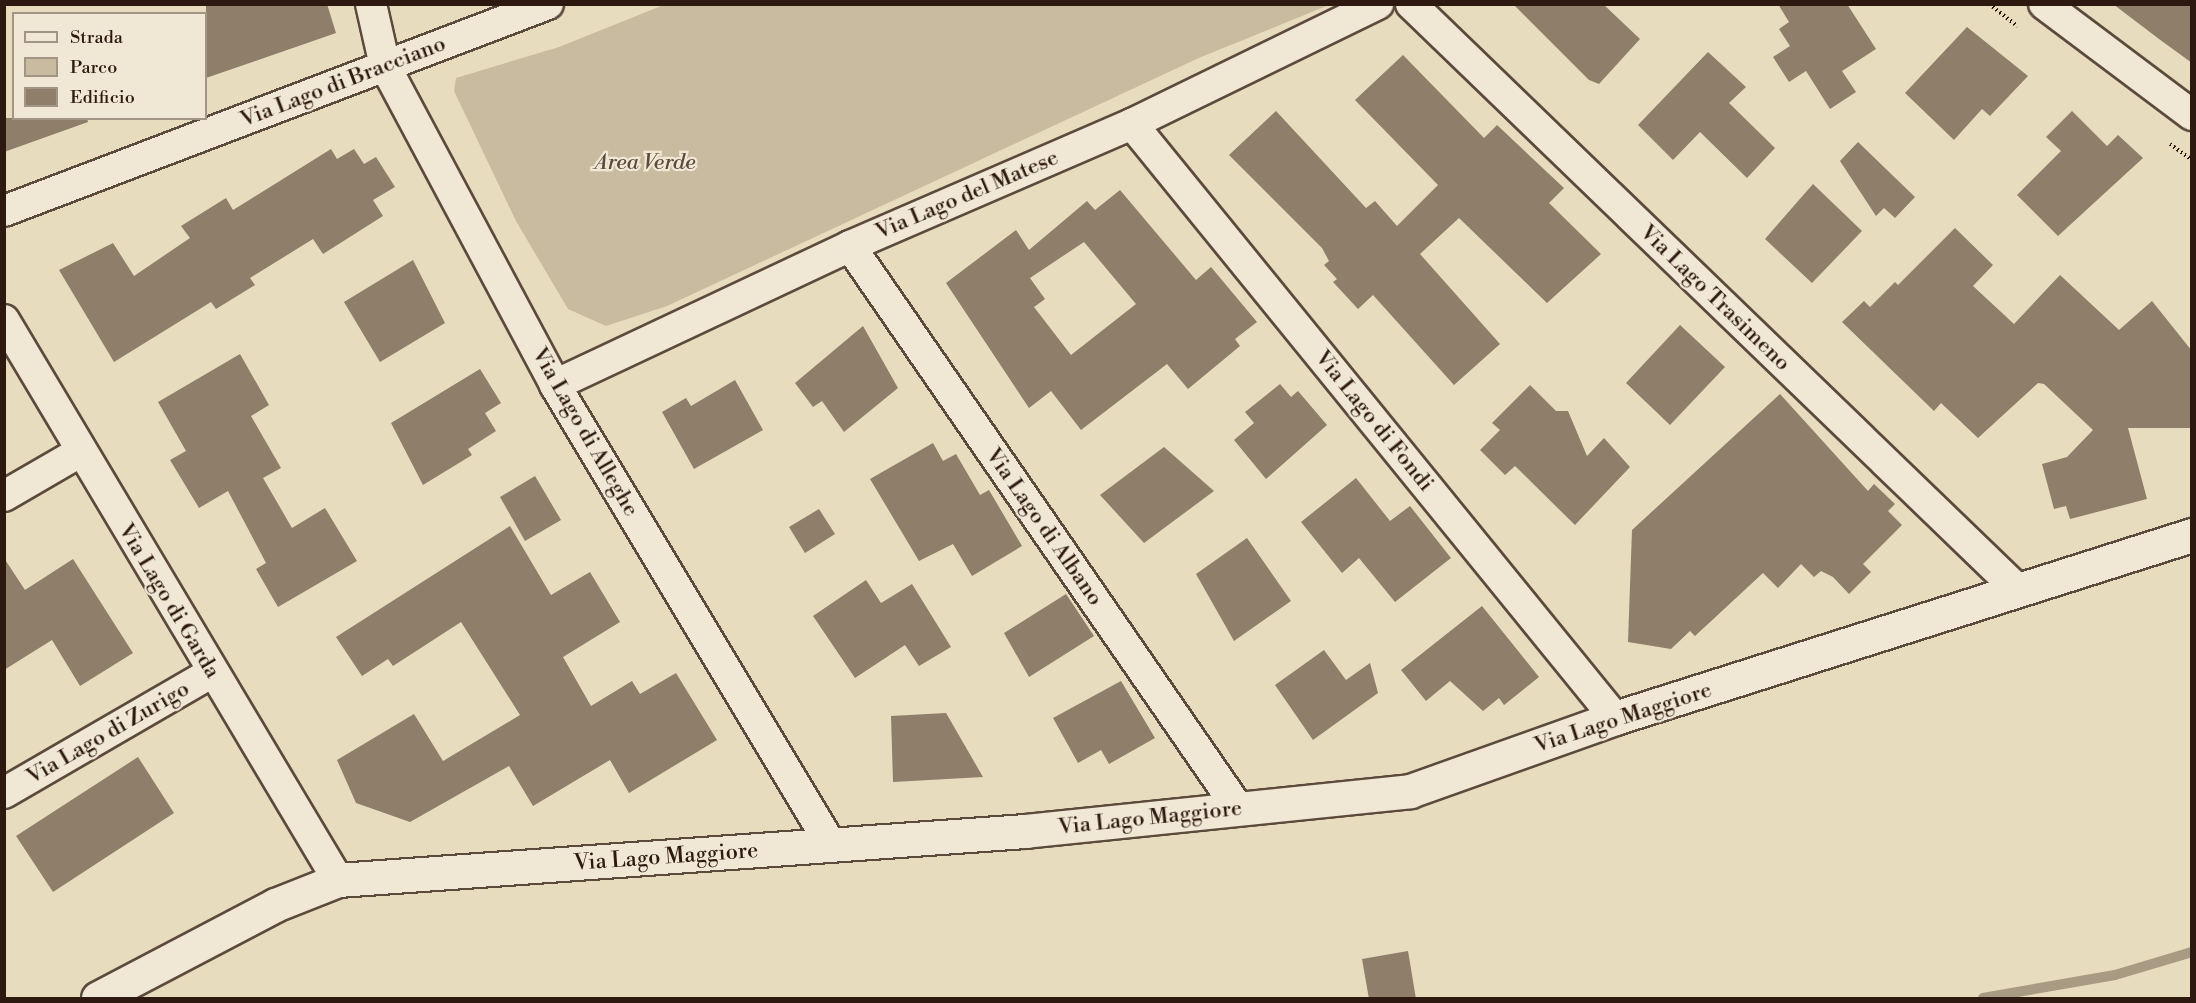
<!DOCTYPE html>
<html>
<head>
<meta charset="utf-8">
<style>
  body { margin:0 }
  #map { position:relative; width:2196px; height:1003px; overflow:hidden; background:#e8dcbe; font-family:"Libre Bodoni",serif }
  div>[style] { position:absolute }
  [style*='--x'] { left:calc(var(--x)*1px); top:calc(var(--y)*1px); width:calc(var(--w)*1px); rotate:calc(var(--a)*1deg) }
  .green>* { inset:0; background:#c8bba0 }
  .stream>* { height:10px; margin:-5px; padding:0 5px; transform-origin:5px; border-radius:5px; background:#a89a83 }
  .building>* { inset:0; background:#8e7e6a }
  .path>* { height:4px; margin-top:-2px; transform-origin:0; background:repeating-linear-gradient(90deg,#2d1910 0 1.5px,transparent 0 4.5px) }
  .roads { filter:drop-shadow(2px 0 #5c4a3c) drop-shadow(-2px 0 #5c4a3c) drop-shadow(0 2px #5c4a3c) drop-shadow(0 -2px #5c4a3c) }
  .minor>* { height:30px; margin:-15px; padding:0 15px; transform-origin:15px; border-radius:15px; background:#f0e8d5 }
  .tertiary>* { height:33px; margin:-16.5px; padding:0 16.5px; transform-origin:16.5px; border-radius:16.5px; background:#f0e8d5 }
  span { translate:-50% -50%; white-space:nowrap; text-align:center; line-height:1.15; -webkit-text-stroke:4.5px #f0e8d5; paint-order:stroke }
  .street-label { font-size:22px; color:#2d1910 }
  .park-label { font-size:22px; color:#5c4a3b; font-style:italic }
  .frame { position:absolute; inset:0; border:6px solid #2d1910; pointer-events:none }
  .legend { position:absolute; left:12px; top:12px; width:195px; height:108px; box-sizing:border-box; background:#f0e8d5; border:2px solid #a29586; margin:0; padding:8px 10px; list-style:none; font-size:18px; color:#2d1910 }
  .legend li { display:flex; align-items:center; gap:12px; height:30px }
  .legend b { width:30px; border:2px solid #a29586 }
</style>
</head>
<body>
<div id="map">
  <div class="green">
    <div style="clip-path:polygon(666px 4px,1329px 4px,1329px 5px,1201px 57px,667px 306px,606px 326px,568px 309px,516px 221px,454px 91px,456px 78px,559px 47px)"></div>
  </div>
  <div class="stream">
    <div style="--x:1983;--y:998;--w:134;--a:-9.9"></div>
    <div style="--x:2115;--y:975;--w:80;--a:-16.6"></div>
  </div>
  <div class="building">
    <div style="clip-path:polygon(206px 4px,327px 4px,336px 33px,206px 78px)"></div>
    <div style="clip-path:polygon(1513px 4px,1603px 4px,1640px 39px,1599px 84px,1589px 80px)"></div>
    <div style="clip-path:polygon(1778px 4px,1847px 4px,1876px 49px,1842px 71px,1856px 92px,1830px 109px,1806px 71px,1789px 82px,1773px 57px,1790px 46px,1779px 29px,1789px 22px)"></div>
    <div style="clip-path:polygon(2113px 4px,2192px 4px,2192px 63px,2159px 39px)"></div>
    <div style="clip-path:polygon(1967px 27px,2028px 76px,1990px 116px,1982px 109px,1954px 140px,1905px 93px)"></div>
    <div style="clip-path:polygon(1708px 52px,1746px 87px,1729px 103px,1775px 148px,1747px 178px,1700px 132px,1673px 160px,1638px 125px)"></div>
    <div style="clip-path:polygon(1403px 55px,1484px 138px,1497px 125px,1564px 188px,1549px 203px,1601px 254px,1547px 303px,1459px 218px,1420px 254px,1500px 344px,1454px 385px,1373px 295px,1358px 309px,1333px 282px,1337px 279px,1324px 265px,1329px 261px,1322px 248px,1229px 155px,1276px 111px,1366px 208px,1375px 201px,1397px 226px,1438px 185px,1355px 100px)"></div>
    <div style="clip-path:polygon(2072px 111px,2107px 146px,2118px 135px,2143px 158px,2058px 236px,2017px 195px,2061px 151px,2046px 137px)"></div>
    <div style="clip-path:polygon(4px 118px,87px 118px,88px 122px,4px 152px)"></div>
    <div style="clip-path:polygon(1858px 142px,1915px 197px,1895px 218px,1884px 208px,1876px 216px,1840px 161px)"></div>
    <div style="clip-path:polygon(331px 149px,337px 159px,354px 149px,364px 164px,376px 157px,395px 187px,373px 200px,383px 216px,323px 254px,313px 239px,250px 278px,255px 285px,216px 309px,211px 302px,114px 362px,59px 270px,113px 243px,134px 276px,190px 238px,181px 226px,226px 198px,233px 210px)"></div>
    <div style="clip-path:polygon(1813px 184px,1862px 231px,1812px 283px,1765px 239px)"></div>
    <div style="clip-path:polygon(evenodd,1120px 190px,1196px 280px,1211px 267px,1257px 322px,1235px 339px,1240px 346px,1188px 389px,1167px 364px,1081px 430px,1051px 391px,1029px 408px,946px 283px,1016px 230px,1029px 250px,1087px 201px,1095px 210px,1120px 190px,1084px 242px,1136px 304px,1071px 355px,1034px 307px,1045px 299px,1030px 278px,1084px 242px)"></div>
    <div style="clip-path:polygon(1955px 228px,1993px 265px,1973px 286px,2014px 324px,2060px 275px,2119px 330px,2152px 301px,2192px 351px,2192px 428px,2128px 428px,2147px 499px,2070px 519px,2066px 506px,2054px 509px,2042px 464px,2067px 457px,2093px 430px,2044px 384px,2038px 383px,1978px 438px,1941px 403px,1934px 411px,1842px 322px,1864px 301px,1870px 307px,1895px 282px,1898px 285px)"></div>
    <div style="clip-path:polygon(413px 260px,445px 323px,380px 362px,344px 302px)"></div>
    <div style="clip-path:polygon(1680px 325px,1725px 367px,1670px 425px,1626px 383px)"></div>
    <div style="clip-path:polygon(863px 326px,898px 388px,844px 432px,822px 401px,813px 407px,795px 383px)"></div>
    <div style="clip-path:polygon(240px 354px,269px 405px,251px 416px,281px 468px,263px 478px,292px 528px,325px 508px,357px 561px,278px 607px,256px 569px,266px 563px,228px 491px,199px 508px,170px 460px,186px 451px,158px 402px)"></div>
    <div style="clip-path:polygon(480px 369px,501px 403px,485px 413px,496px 431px,468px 449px,472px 455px,423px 485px,391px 423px)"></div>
    <div style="clip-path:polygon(735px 380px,763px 430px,694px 469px,662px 412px,686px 398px,691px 406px)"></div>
    <div style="clip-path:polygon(1280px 384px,1291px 397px,1298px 391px,1327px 425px,1266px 479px,1234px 440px,1254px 423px,1245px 412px)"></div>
    <div style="clip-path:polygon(1530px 385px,1556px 411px,1568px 411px,1587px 456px,1604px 438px,1630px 467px,1575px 525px,1515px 466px,1505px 475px,1480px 450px,1500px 430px,1492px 423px)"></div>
    <div style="clip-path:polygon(1780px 394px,1868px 491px,1874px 484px,1895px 504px,1888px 511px,1902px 525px,1863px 564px,1871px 572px,1849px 594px,1833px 577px,1821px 571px,1814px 577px,1801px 564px,1778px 588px,1763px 573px,1695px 636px,1690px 631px,1671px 649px,1628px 642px,1632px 530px)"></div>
    <div style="clip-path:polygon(933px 443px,943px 461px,956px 454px,980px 495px,989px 490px,1022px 546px,972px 576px,953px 544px,919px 561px,870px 479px)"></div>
    <div style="clip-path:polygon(1164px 447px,1214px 491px,1144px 543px,1100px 495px)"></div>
    <div style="clip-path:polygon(535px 476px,561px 520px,525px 541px,500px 497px)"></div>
    <div style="clip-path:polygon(1356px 478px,1390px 521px,1410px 506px,1451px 558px,1395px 602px,1359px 558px,1342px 573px,1301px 522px)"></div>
    <div style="clip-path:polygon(819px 509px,835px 534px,805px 553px,789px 527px)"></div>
    <div style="clip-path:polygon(510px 526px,551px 595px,590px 572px,620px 622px,563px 657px,591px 706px,632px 681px,640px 694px,676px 673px,717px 740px,629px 793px,610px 760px,533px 806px,509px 766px,410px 822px,356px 803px,337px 760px,414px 714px,443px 761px,520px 715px,461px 622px,393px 666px,388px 659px,362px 676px,336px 637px)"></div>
    <div style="clip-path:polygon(1247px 538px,1291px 601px,1234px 641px,1196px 574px)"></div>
    <div style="clip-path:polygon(4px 558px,25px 590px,73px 559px,133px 653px,80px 686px,52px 640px,4px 670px)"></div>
    <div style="clip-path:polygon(866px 580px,881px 603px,912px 584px,951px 647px,919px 666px,905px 645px,855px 678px,813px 616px)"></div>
    <div style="clip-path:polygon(1066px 594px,1094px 636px,1029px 677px,1004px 633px)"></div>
    <div style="clip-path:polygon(1482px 606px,1539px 677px,1504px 705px,1499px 698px,1483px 711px,1450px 681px,1426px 701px,1401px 670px)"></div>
    <div style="clip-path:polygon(1324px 650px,1346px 680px,1370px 663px,1378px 693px,1313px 740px,1275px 685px)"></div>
    <div style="clip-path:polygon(1121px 681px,1155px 738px,1109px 764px,1101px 750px,1078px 763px,1053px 718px)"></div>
    <div style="clip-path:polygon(946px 713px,983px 777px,893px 782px,891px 716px)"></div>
    <div style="clip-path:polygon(138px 757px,174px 813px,53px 892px,16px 836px)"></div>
    <div style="clip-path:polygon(1408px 951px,1416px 999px,1369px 999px,1362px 959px)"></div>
  </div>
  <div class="path">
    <div style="--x:1989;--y:4;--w:36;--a:38"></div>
    <div style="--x:2170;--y:144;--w:27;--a:36"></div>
  </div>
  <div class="roads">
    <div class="minor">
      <div style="--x:371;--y:4;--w:64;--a:77.3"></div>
      <div style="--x:385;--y:66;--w:361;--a:61.9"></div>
      <div style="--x:555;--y:385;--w:536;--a:59.04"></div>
      <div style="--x:1411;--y:4;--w:845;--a:43.99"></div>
      <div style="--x:2044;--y:4;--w:185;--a:36.9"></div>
      <div style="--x:1132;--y:124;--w:766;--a:50.88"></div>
      <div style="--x:4;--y:211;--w:582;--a:-20.83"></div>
      <div style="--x:850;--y:246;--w:683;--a:55.38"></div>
      <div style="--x:4;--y:320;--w:652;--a:59.19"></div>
      <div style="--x:555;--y:385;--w:326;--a:-25.2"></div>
      <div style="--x:850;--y:246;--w:307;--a:-23.4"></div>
      <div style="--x:1132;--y:124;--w:274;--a:-26"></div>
      <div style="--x:4;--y:496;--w:88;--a:-30.1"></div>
      <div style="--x:4;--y:793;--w:239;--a:-30.1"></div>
    </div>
    <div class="tertiary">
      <div style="--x:98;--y:998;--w:200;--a:-27.7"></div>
      <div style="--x:275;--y:905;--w:68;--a:-21.6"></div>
      <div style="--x:338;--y:880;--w:689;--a:-4.08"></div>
      <div style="--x:1025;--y:831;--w:387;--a:-5.9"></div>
      <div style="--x:1410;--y:791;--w:218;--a:-19.6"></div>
      <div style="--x:1615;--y:718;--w:605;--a:-17.6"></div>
    </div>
  </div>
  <div class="street-label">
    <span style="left:343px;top:82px;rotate:-21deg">Via Lago di Bracciano</span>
    <span style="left:967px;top:195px;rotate:-23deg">Via Lago del Matese</span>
    <span style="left:1715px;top:298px;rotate:44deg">Via Lago Trasimeno</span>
    <span style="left:1374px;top:421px;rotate:51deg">Via Lago di Fondi</span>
    <span style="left:585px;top:432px;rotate:60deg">Via Lago di Alleghe</span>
    <span style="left:1044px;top:527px;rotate:55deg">Via Lago di Albano</span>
    <span style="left:169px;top:601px;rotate:59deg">Via Lago di Garda</span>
    <span style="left:1623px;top:718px;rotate:-18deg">Via Lago Maggiore</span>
    <span style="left:108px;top:733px;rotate:-30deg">Via Lago di Zurigo</span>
    <span style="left:1150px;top:818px;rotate:-6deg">Via Lago Maggiore</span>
    <span style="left:666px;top:857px;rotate:-4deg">Via Lago Maggiore</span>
  </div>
  <div class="park-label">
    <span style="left:645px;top:163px">Area Verde</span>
  </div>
  <div class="frame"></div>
  <ul class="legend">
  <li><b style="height:8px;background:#f0e8d5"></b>Strada</li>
  <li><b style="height:16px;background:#c8bba0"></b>Parco</li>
  <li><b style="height:16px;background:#8e7e6a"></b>Edificio</li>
  </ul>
</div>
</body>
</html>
